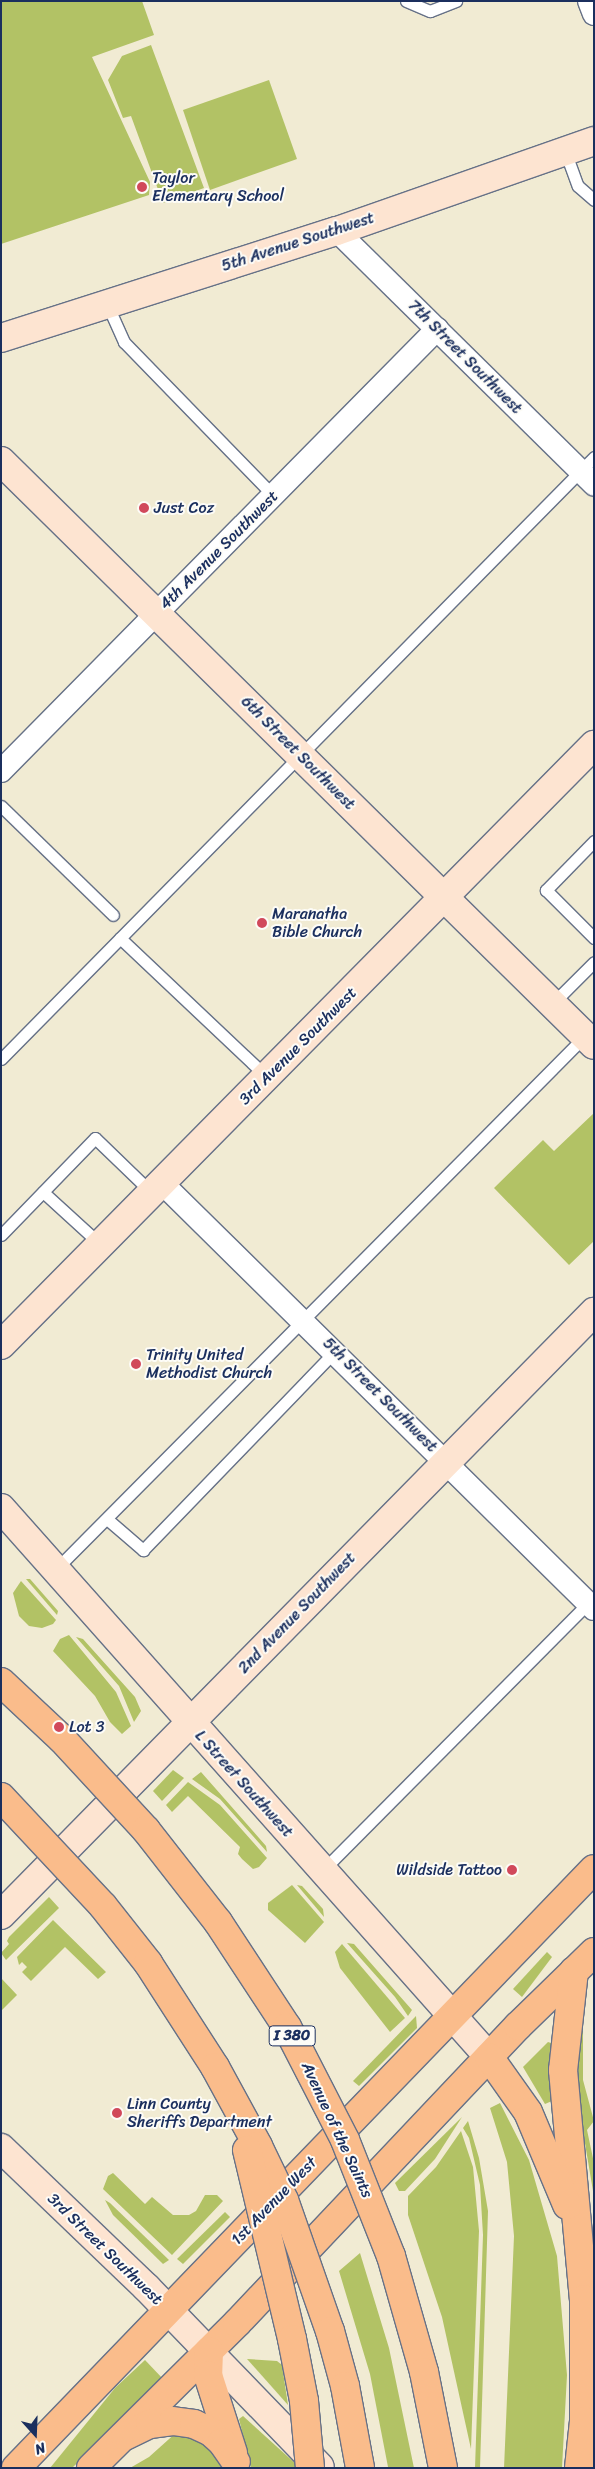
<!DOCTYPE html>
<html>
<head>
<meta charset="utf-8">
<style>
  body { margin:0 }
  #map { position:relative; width:595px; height:2469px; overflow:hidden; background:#f1ebd3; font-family:Sriracha,sans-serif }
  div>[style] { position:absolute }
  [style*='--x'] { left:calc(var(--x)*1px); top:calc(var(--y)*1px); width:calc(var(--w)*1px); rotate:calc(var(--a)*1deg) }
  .green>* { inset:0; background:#b2c265 }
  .roads { filter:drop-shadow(1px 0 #667187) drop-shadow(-1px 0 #667187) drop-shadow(0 1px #667187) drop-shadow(0 -1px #667187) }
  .lane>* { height:11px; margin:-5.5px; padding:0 5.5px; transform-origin:5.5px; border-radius:5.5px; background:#fff }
  .street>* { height:22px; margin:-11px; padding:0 11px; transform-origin:11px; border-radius:11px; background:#fff }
  .secondary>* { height:28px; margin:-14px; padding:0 14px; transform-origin:14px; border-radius:14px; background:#fde4d1 }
  .primary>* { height:28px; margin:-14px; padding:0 14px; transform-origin:14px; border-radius:14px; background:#fabc8b }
  .highway>* { height:28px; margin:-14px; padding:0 14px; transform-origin:14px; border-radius:14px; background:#fabc8b }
  .bridges { filter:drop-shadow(1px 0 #667187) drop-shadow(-1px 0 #667187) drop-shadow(0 1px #667187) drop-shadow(0 -1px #667187) }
  .highway-bridge>* { height:28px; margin:-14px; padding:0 14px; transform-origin:14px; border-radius:14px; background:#fabc8b }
  .dots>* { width:14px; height:14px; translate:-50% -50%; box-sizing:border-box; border:2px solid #fdfcf7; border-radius:50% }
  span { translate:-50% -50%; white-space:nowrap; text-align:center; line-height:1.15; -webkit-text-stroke:4px #fdfcf7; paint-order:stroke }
  .shield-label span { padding:1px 4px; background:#fdfcf7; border:1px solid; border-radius:4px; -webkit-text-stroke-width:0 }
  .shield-label { font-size:15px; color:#1b2f5e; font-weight:700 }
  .poi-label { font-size:16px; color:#1b2f5e }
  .left { translate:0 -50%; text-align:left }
  .right { translate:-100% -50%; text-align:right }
  .street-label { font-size:16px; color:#1b2f5e }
  .frame { position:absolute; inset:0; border:2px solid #1b2f5e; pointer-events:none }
  .north { position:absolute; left:10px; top:2409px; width:50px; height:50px; -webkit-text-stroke:4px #fdfcf7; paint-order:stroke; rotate:160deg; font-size:14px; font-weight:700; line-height:20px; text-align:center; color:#1b2f5e }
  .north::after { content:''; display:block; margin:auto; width:18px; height:22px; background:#1b2f5e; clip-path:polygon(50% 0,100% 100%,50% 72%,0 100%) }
</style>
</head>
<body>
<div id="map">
  <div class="green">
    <div style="clip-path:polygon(1px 1px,142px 1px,154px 35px,92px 57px,150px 182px,149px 195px,1px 244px)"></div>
    <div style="clip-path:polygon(151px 45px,204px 188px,163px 203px,131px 116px,123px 118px,108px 80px,122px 56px)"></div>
    <div style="clip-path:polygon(269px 80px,297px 159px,210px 190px,183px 110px)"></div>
    <div style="clip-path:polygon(594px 1113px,594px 1241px,569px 1265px,494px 1188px,543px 1140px,554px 1151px)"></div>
    <div style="clip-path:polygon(26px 1579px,30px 1579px,58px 1611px,57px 1615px)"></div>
    <div style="clip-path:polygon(21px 1581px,56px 1620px,53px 1624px,42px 1628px,29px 1626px,19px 1616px,13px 1593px)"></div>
    <div style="clip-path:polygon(69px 1635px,116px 1692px,131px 1726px,122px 1734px,110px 1722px,95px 1696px,53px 1651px,60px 1639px)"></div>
    <div style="clip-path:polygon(76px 1637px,83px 1639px,135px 1697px,141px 1711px,134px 1722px,119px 1686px)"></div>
    <div style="clip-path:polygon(173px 1770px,184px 1778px,162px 1801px,153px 1791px)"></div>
    <div style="clip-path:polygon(201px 1772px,266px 1846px,267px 1852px,220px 1799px,192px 1779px)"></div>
    <div style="clip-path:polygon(188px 1782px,220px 1805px,267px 1858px,259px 1867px,253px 1869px,242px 1859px,238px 1854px,240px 1847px,188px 1796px,172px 1812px,166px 1805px)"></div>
    <div style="clip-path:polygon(292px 1885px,324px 1922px,305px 1943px,268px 1910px,268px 1903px)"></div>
    <div style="clip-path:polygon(297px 1885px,302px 1886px,323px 1909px,324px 1917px)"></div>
    <div style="clip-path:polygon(49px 1897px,59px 1908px,6px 1960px,1px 1953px,9px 1944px,7px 1941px,9px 1937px)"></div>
    <div style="clip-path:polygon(53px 1920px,106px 1972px,98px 1979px,65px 1947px,31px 1981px,22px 1972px,27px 1967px,22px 1962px,19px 1965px,17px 1957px)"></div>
    <div style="clip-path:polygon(347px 1943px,354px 1944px,412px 2010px,408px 2016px,395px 1997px)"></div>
    <div style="clip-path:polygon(342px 1944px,405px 2018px,390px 2032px,340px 1968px,335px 1952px)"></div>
    <div style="clip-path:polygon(547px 1952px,552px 1957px,522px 1997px,513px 1989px)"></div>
    <div style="clip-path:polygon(1px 1978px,17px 1995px,1px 2011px)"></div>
    <div style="clip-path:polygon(416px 2016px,417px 2028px,359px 2086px,353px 2081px)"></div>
    <div style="clip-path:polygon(578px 2029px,583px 2031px,583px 2080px,594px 2121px,587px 2130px,594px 2163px,594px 2197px,573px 2072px)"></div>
    <div style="clip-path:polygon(548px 2042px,554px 2044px,552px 2101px,545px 2104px,523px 2067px)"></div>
    <div style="clip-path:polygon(500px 2103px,529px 2160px,557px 2256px,567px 2375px,562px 2468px,504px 2468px,514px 2236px,507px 2162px,490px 2108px)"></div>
    <div style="clip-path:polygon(462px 2117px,435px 2159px,405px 2191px,399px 2191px,395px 2183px)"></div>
    <div style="clip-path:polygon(468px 2121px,479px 2158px,488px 2211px,480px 2468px,475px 2468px,483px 2235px,480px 2185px,469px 2138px,463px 2128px)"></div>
    <div style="clip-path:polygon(461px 2131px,473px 2167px,479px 2231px,471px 2449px,442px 2317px,408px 2215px,408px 2196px,436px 2167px)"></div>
    <div style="clip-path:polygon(113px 2173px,145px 2204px,152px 2197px,173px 2215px,189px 2215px,196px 2211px,205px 2195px,217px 2195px,223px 2201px,172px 2255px,103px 2189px,108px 2176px)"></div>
    <div style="clip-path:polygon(105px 2200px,110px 2203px,169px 2260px,163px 2264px,113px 2215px)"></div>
    <div style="clip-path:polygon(225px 2212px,230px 2217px,183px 2264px,177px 2259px)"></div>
    <div style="clip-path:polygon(360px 2253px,389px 2348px,414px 2468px,388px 2467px,370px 2374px,339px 2271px)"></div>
    <div style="clip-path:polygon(247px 2359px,277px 2361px,282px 2365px,288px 2405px)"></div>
    <div style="clip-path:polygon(145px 2360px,164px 2380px,72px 2468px,50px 2468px,115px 2388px)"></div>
    <div style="clip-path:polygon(243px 2416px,297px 2465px,297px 2468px,251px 2468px,239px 2419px)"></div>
    <div style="clip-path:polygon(178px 2431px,206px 2442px,223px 2468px,130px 2468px,149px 2457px)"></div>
  </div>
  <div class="roads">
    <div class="lane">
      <div style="--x:406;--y:1;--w:26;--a:23"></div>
      <div style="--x:430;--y:11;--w:28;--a:-21"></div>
      <div style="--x:565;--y:151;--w:37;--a:70"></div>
      <div style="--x:578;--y:186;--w:21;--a:41"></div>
      <div style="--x:107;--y:304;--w:42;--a:65.9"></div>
      <div style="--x:124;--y:342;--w:214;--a:45.8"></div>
      <div style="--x:1;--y:806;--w:156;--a:44.2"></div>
      <div style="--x:594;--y:841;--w:69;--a:134.4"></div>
      <div style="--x:546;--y:890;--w:68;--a:45"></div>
      <div style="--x:120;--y:938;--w:202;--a:43.4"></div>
      <div style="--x:552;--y:1004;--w:59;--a:-45"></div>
      <div style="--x:1;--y:1059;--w:845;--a:-45.43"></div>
      <div style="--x:43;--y:1192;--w:79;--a:42.4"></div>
      <div style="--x:1;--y:1235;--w:135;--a:-45.9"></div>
      <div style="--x:95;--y:1138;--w:79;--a:44"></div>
      <div style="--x:107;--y:1519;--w:48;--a:40.7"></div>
      <div style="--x:143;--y:1550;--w:277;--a:-46"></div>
      <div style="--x:56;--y:1569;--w:751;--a:-45.22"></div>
      <div style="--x:322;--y:1871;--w:378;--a:-45.2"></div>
    </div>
    <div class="street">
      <div style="--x:589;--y:1;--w:14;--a:69"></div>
      <div style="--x:337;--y:231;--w:361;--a:44.6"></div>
      <div style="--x:1;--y:771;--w:621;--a:-45.39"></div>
      <div style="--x:163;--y:1184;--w:605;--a:44.6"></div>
    </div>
    <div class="secondary">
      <div style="--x:1;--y:338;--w:353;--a:-17.7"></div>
      <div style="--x:337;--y:231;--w:272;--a:-19.3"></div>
      <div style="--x:1;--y:461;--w:832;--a:44.56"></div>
      <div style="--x:1;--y:1345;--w:844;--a:-45.34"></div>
      <div style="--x:1;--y:1508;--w:735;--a:48.37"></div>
      <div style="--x:1;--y:1915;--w:846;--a:-45.48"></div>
      <div style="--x:1;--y:2148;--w:201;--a:43.8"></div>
      <div style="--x:146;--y:2287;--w:250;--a:46"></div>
    </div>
    <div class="primary">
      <div style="--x:16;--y:2468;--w:832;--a:-46.02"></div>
      <div style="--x:91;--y:2468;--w:206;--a:-44.8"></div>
      <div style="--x:237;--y:2323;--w:409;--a:-46.6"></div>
      <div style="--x:518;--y:2026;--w:106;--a:-44.2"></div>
    </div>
    <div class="highway">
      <div style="--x:574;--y:1971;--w:100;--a:96.3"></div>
      <div style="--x:563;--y:2070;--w:230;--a:84.8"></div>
      <div style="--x:584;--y:2299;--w:122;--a:90"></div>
      <div style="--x:584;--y:2421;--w:47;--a:96.1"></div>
      <div style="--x:489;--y:2057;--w:67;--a:54.7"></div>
      <div style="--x:528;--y:2112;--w:101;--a:67.2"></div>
      <div style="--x:209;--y:2351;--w:24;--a:92"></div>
      <div style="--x:208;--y:2375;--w:82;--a:72.2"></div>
      <div style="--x:125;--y:2436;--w:28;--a:-26"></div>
      <div style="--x:150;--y:2424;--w:23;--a:-7"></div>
      <div style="--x:173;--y:2421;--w:21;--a:8"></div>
      <div style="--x:194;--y:2424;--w:19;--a:25"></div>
      <div style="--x:211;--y:2432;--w:15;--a:42"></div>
      <div style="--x:222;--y:2442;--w:24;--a:55"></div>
    </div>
  </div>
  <div class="bridges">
    <div class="highway-bridge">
      <div style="--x:1;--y:1682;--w:83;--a:43.1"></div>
      <div style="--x:62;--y:1739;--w:124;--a:47.3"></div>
      <div style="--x:146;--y:1830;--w:117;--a:52"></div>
      <div style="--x:218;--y:1922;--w:126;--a:56.7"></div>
      <div style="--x:287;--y:2027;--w:127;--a:62.8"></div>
      <div style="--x:345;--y:2140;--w:125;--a:68.4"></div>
      <div style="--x:391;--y:2256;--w:121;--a:74.1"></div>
      <div style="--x:424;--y:2372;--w:98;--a:78.8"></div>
      <div style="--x:1;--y:1797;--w:149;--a:46.9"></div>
      <div style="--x:103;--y:1906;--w:73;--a:51.7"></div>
      <div style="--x:148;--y:1963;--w:124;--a:57.2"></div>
      <div style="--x:215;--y:2067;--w:90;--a:61.4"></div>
      <div style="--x:258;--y:2146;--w:60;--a:64.3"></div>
      <div style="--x:284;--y:2200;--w:139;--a:70.7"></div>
      <div style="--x:330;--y:2331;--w:57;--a:74.7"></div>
      <div style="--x:345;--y:2386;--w:83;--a:79.6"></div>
      <div style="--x:247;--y:2150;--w:194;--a:76.6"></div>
      <div style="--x:292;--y:2339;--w:63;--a:79"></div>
      <div style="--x:304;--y:2401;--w:67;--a:84.9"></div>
    </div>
  </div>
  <div class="dots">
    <div style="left:142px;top:187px;background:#d1495b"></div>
    <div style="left:144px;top:508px;background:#d1495b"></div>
    <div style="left:262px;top:923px;background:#d1495b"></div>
    <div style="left:136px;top:1364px;background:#d1495b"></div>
    <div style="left:59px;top:1727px;background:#d1495b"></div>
    <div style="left:512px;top:1870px;background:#d1495b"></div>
    <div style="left:117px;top:2113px;background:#d1495b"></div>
  </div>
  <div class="shield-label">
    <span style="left:292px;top:2036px">I 380</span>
  </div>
  <div class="poi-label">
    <span class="left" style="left:152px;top:187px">Taylor<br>Elementary School</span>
    <span class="left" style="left:154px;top:508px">Just Coz</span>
    <span class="left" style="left:272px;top:923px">Maranatha<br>Bible Church</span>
    <span class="left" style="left:146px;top:1364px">Trinity United<br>Methodist Church</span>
    <span class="left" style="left:69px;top:1727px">Lot 3</span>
    <span class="right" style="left:502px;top:1870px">Wildside Tattoo</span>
    <span class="left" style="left:127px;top:2113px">Linn County<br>Sheriffs Department</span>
  </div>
  <div class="street-label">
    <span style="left:298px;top:242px;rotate:-18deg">5th Avenue Southwest</span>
    <span style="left:465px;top:357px;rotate:45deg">7th Street Southwest</span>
    <span style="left:219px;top:550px;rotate:-45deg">4th Avenue Southwest</span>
    <span style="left:298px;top:753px;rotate:45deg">6th Street Southwest</span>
    <span style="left:298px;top:1046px;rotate:-45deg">3rd Avenue Southwest</span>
    <span style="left:380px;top:1395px;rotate:45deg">5th Street Southwest</span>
    <span style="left:297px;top:1613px;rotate:-46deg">2nd Avenue Southwest</span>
    <span style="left:244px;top:1784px;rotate:48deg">L Street Southwest</span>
    <span style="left:337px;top:2130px;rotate:65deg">Avenue of the Saints</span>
    <span style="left:274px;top:2201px;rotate:-46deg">1st Avenue West</span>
    <span style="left:105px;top:2249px;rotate:44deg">3rd Street Southwest</span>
  </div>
  <div class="frame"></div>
  <div class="north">N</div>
</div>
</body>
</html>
